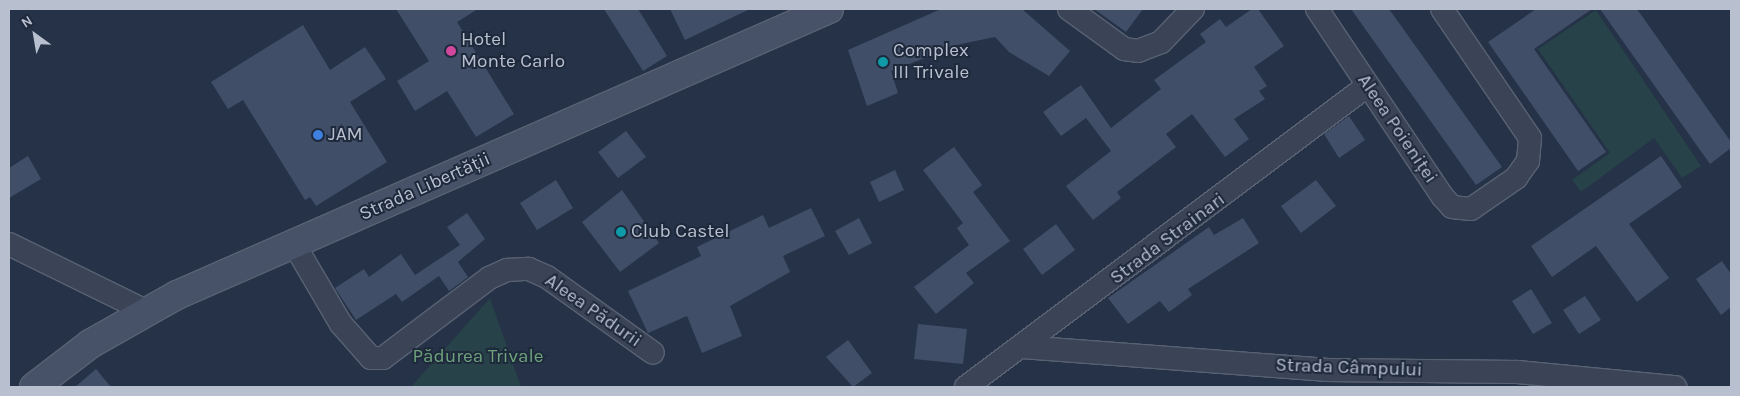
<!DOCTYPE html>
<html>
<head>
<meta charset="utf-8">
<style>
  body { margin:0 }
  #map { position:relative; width:1740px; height:396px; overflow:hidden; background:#253247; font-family:Karla,sans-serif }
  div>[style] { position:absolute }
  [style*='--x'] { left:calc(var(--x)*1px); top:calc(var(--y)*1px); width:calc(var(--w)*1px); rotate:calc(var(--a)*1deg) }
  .green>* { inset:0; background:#274248 }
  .building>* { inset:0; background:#414e67 }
  .roads { filter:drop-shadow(1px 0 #586273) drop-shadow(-1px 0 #586273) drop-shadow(0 1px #586273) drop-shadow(0 -1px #586273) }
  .street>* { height:22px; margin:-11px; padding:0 11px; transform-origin:11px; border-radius:11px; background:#3a4456 }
  .secondary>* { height:28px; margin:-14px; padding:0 14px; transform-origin:14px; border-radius:14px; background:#475269 }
  .dots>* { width:14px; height:14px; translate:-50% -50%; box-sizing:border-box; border:2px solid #1e293c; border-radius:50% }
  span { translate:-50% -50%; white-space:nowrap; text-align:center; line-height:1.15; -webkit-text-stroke:4px #1e293c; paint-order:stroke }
  .poi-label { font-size:19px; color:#b8c0cf }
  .left { translate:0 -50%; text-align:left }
  .street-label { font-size:19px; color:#b8c0cf }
  .park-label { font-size:19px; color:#6da27c }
  .frame { position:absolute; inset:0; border:10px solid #b8c0cf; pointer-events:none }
  .north { position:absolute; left:10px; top:10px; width:50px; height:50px; -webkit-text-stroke:4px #1e293c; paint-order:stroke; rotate:328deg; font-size:14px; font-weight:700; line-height:20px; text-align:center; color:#b8c0cf }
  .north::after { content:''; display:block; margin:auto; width:18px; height:22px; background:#b8c0cf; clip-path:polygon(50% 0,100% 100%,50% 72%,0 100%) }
</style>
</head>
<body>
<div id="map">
  <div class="green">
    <div style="clip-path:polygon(1596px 10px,1701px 166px,1682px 178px,1654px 138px,1581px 192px,1572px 180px,1610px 153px,1538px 49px)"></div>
    <div style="clip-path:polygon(490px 298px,521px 387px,411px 387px)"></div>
  </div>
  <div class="building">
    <div style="clip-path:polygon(396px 9px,478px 9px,457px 22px,514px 114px,476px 137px,447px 91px,415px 111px,397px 81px,429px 61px)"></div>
    <div style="clip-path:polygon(604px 9px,638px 9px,667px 56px,643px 71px)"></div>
    <div style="clip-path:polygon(670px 9px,750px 9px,685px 40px)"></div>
    <div style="clip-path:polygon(941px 9px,1022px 9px,1070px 51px,1049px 76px,1009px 52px,995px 37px,961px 44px,891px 71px,898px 93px,867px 106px,848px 50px)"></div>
    <div style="clip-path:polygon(1094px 9px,1143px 9px,1126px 32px)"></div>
    <div style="clip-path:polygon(1252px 9px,1258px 9px,1284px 46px,1254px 67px,1267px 86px,1259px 91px,1265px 99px,1234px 119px,1249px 139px,1225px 157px,1192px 114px,1166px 134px,1176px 147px,1117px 192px,1121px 198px,1093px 220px,1066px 186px,1111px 151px,1086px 118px,1061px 136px,1043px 112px,1081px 85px,1111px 128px,1161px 89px,1154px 80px,1206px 42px,1200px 34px,1220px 19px,1226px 27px)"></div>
    <div style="clip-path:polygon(1351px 9px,1389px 9px,1502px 167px,1476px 185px)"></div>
    <div style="clip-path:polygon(1536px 9px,1592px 9px,1534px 49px,1606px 152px,1578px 171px,1488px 42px)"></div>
    <div style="clip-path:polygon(1600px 9px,1637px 9px,1731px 142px,1731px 148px,1710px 164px)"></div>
    <div style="clip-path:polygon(303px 25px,330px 70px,365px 47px,386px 79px,350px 102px,387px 162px,316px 206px,310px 197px,305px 200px,243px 100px,228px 109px,211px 82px)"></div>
    <div style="clip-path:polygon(1349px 116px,1365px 140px,1339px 158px,1324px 134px)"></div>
    <div style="clip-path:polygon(626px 131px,646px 157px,618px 178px,598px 152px)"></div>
    <div style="clip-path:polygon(954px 147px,982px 185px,973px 192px,1010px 241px,966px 273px,974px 283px,936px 314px,914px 287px,969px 245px,957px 228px,963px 223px,923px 170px)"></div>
    <div style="clip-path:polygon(28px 156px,41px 179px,9px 198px,9px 168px)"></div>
    <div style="clip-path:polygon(1661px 156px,1682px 187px,1629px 224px,1669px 278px,1637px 302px,1596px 246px,1552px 277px,1531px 246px)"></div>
    <div style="clip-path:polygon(895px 170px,904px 190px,879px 202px,870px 182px)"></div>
    <div style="clip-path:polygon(556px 180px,573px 208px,537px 230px,520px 203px)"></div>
    <div style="clip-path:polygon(1316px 180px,1336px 206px,1301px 233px,1281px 206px)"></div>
    <div style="clip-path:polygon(622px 190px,659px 243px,620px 272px,582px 222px)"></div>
    <div style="clip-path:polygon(811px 208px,825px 236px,783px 256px,790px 272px,730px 306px,742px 336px,702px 353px,687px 316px,648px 333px,628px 291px,701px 256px,697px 247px,763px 215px,769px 228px)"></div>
    <div style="clip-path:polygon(467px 213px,485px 239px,458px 262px,468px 277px,449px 291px,439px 276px,402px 302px,396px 294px,356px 320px,335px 288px,364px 269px,369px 277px,401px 254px,415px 275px,460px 245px,447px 227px)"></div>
    <div style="clip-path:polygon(859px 218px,872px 243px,849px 255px,835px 231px)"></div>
    <div style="clip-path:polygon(1243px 218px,1259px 243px,1188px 289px,1192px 295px,1169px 312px,1160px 301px,1128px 324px,1108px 298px,1209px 227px,1214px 235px)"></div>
    <div style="clip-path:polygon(1056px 224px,1075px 250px,1042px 275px,1023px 249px)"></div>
    <div style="clip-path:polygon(1722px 261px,1731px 274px,1731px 307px,1721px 315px,1696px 279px)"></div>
    <div style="clip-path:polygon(1531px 289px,1552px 323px,1533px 334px,1512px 301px)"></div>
    <div style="clip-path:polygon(1585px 296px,1601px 320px,1579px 334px,1563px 310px)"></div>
    <div style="clip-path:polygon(918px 324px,967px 329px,963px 364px,914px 359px)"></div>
    <div style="clip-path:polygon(848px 340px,872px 373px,853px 387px,826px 357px)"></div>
    <div style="clip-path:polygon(96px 369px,111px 387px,75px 387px)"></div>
  </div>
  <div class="roads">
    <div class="street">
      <div style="--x:1069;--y:9;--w:68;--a:36"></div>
      <div style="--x:1124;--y:49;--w:14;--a:8"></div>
      <div style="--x:1138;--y:51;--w:25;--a:-21"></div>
      <div style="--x:1161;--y:42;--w:46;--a:-45.9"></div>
      <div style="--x:1317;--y:9;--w:226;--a:56.2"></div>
      <div style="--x:1443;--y:197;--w:13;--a:48"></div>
      <div style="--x:1452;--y:207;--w:19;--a:6"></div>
      <div style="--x:1471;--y:209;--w:55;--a:-34.6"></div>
      <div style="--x:1516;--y:178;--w:21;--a:-55"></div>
      <div style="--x:1528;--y:161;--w:23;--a:-85"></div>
      <div style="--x:1530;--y:138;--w:156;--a:-124.3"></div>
      <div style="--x:9;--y:244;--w:153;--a:26.1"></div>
      <div style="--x:294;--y:244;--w:93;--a:59.6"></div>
      <div style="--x:341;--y:324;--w:45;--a:48.6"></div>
      <div style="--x:371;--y:358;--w:12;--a:0"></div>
      <div style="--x:383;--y:358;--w:133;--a:-37"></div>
      <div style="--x:489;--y:278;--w:20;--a:-24"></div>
      <div style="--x:507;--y:270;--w:22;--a:-3"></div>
      <div style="--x:529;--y:269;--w:20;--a:24"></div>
      <div style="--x:547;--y:277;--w:130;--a:35.6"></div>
      <div style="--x:1022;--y:347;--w:304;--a:4.3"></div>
      <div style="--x:1325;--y:370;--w:193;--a:0.6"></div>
      <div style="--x:1518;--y:372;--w:158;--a:5.5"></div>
      <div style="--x:966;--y:387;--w:501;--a:-36.89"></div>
    </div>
    <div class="secondary">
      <div style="--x:34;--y:387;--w:71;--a:-37.5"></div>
      <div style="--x:90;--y:344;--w:100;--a:-29.4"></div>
      <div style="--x:177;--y:295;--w:712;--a:-23.68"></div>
    </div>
  </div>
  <div class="dots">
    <div style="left:451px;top:51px;background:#d1479c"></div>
    <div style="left:883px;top:62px;background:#0f9aa8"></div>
    <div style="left:318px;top:135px;background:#3f7fe0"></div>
    <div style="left:621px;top:232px;background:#0f9aa8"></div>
  </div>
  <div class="poi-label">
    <span class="left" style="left:461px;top:51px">Hotel<br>Monte Carlo</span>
    <span class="left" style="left:893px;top:62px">Complex<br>III Trivale</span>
    <span class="left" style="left:328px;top:135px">JAM</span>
    <span class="left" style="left:631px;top:232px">Club Castel</span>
  </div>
  <div class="street-label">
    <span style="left:1397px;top:129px;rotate:56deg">Aleea Poieniței</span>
    <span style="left:425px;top:187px;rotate:-24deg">Strada Libertății</span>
    <span style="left:1168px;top:239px;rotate:-37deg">Strada Strainari</span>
    <span style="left:593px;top:311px;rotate:35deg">Aleea Pădurii</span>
    <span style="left:1349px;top:368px;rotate:2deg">Strada Câmpului</span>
  </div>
  <div class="park-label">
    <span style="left:478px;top:357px">Pădurea Trivale</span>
  </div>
  <div class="frame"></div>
  <div class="north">N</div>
</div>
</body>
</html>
